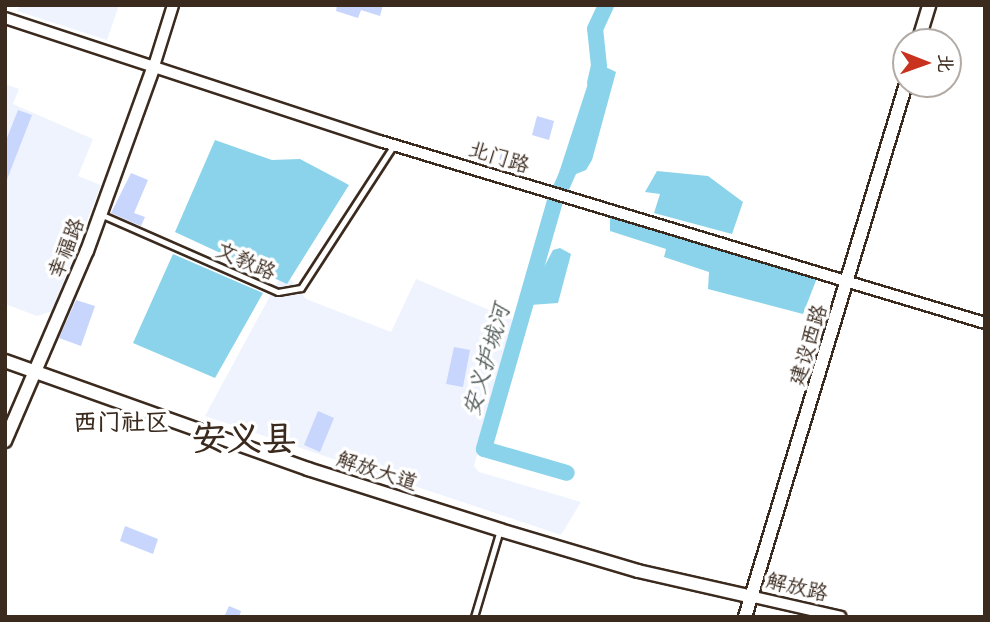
<!DOCTYPE html>
<html>
<head>
<meta charset="utf-8">
<style>
  body { margin:0 }
  #map { position:relative; width:990px; height:622px; overflow:hidden; background:#fff; font-family:"Patrick Hand","LXGW WenKai TC",sans-serif }
  div>[style] { position:absolute }
  [style*='--x'] { left:calc(var(--x)*1px); top:calc(var(--y)*1px); width:calc(var(--w)*1px); rotate:calc(var(--a)*1deg) }
  .built>* { inset:0; background:#eef3fe }
  .water>* { inset:0; background:#8ad3ea }
  .river>* { height:16px; margin:-8px; padding:0 8px; transform-origin:8px; border-radius:8px; background:#8ad3ea }
  .building>* { inset:0; background:#c8d6fd }
  .roads { filter:drop-shadow(2px 0 #3b2a1e) drop-shadow(-2px 0 #3b2a1e) drop-shadow(0 2px #3b2a1e) drop-shadow(0 -2px #3b2a1e) }
  .service>* { height:5px; margin:-2.5px; padding:0 2.5px; transform-origin:2.5px; border-radius:2.5px; background:#fff }
  .minor>* { height:10px; margin:-5px; padding:0 5px; transform-origin:5px; border-radius:5px; background:#fff }
  .tertiary>* { height:12px; margin:-6px; padding:0 6px; transform-origin:6px; border-radius:6px; background:#fff }
  span { translate:-50% -50%; white-space:nowrap; text-align:center; line-height:1.15; -webkit-text-stroke:7px #fff; paint-order:stroke }
  .street-label { font-size:21px; color:#3b2a1e }
  .water-label { font-size:23px; color:#535d5b; font-style:italic }
  .quarter-label { font-size:24px; color:#3b2a1e; font-weight:700 }
  .town-label { font-size:35px; color:#3b2a1e; font-weight:700 }
  .frame { position:absolute; inset:0; border:7px solid #3b2a1e; pointer-events:none }
  .north { position:absolute; left:892px; top:28px; width:70px; height:70px; box-sizing:border-box; background:#fff; border:2px solid #b1aaa5; border-radius:50%; rotate:91deg; font-size:19px; font-weight:700; line-height:28px; text-align:center; color:#3b2a1e }
  .north::after { content:''; display:block; margin:auto; width:24px; height:32px; background:#c8321e; clip-path:polygon(50% 0,100% 100%,50% 72%,0 100%) }
</style>
</head>
<body>
<div id="map">
  <div class="built">
    <div style="clip-path:polygon(20px 5px,119px 5px,107px 40px,17px 11px)"></div>
    <div style="clip-path:polygon(5px 84px,19px 89px,13px 104px,93px 139px,78px 176px,101px 185px,52px 311px,37px 316px,5px 304px)"></div>
    <div style="clip-path:polygon(284px 270px,306px 299px,391px 332px,416px 279px,513px 320px,474px 466px,479px 472px,581px 502px,561px 535px,205px 416px)"></div>
  </div>
  <div class="water">
    <div style="clip-path:polygon(595px 62px,616px 72px,592px 160px,586px 170px,556px 182px)"></div>
    <div style="clip-path:polygon(215px 140px,272px 160px,300px 159px,349px 185px,287px 284px,175px 232px)"></div>
    <div style="clip-path:polygon(657px 171px,708px 176px,743px 202px,732px 234px,654px 213px,660px 194px,645px 192px)"></div>
    <div style="clip-path:polygon(604px 214px,817px 278px,803px 314px,708px 289px,709px 272px,664px 257px,666px 249px,610px 231px,610px 217px)"></div>
    <div style="clip-path:polygon(560px 248px,571px 254px,558px 303px,530px 305px,534px 286px,553px 250px)"></div>
    <div style="clip-path:polygon(173px 254px,263px 293px,215px 378px,133px 343px)"></div>
  </div>
  <div class="river">
    <div style="--x:595;--y:83;--w:17;--a:-77"></div>
    <div style="--x:599;--y:66;--w:37;--a:-96"></div>
    <div style="--x:595;--y:29;--w:26;--a:-65"></div>
    <div style="--x:561;--y:188;--w:32;--a:-66"></div>
    <div style="--x:555;--y:201;--w:258;--a:106"></div>
    <div style="--x:484;--y:449;--w:86;--a:16.1"></div>
  </div>
  <div class="building">
    <div style="clip-path:polygon(337px 5px,383px 5px,380px 16px,361px 10px,358px 18px,336px 11px)"></div>
    <div style="clip-path:polygon(18px 110px,32px 115px,6px 182px,5px 143px)"></div>
    <div style="clip-path:polygon(537px 116px,554px 121px,549px 140px,532px 135px)"></div>
    <div style="clip-path:polygon(503px 147px,520px 152px,516px 165px,499px 160px)"></div>
    <div style="clip-path:polygon(131px 173px,148px 180px,134px 213px,145px 217px,141px 226px,111px 213px)"></div>
    <div style="clip-path:polygon(76px 300px,95px 306px,81px 346px,59px 338px)"></div>
    <div style="clip-path:polygon(454px 347px,470px 350px,463px 387px,446px 384px)"></div>
    <div style="clip-path:polygon(318px 411px,334px 418px,320px 452px,304px 445px)"></div>
    <div style="clip-path:polygon(125px 526px,158px 539px,153px 554px,120px 541px)"></div>
    <div style="clip-path:polygon(229px 606px,241px 611px,239px 617px,224px 617px)"></div>
  </div>
  <div class="roads">
    <div class="service">
      <div style="--x:100;--y:214;--w:194;--a:23.7"></div>
      <div style="--x:278;--y:292;--w:23;--a:-10"></div>
      <div style="--x:301;--y:288;--w:171;--a:-57"></div>
      <div style="--x:474;--y:617;--w:91;--a:-73.4"></div>
    </div>
    <div class="minor">
      <div style="--x:5;--y:18;--w:395;--a:18.2"></div>
      <div style="--x:380;--y:141;--w:632;--a:16.74"></div>
      <div style="--x:154;--y:66;--w:64;--a:-72.7"></div>
      <div style="--x:745;--y:595;--w:98;--a:12.9"></div>
    </div>
    <div class="tertiary">
      <div style="--x:918;--y:42;--w:39;--a:-73"></div>
      <div style="--x:5;--y:361;--w:322;--a:19.6"></div>
      <div style="--x:308;--y:469;--w:201;--a:17.6"></div>
      <div style="--x:500;--y:530;--w:144;--a:16.5"></div>
      <div style="--x:638;--y:571;--w:109;--a:12.8"></div>
      <div style="--x:5;--y:441;--w:207;--a:-66.7"></div>
      <div style="--x:87;--y:251;--w:197;--a:-70.1"></div>
      <div style="--x:745;--y:617;--w:557;--a:-73.19"></div>
    </div>
  </div>
  <div class="street-label">
    <span style="left:499px;top:157px;rotate:17deg">北门路</span>
    <span style="left:66px;top:248px;rotate:-68deg">幸福路</span>
    <span style="left:246px;top:261px;rotate:24deg">文教路</span>
    <span style="left:808px;top:345px;rotate:-73deg">建设西路</span>
    <span style="left:377px;top:471px;rotate:18deg">解放大道</span>
    <span style="left:797px;top:587px;rotate:13deg">解放路</span>
  </div>
  <div class="water-label">
    <span style="left:486px;top:360px;rotate:-74deg">安义护城河</span>
  </div>
  <div class="quarter-label">
    <span style="left:121px;top:422px">西门社区</span>
  </div>
  <div class="town-label">
    <span style="left:244px;top:438px">安义县</span>
  </div>
  <div class="frame"></div>
  <div class="north">北</div>
</div>
</body>
</html>
